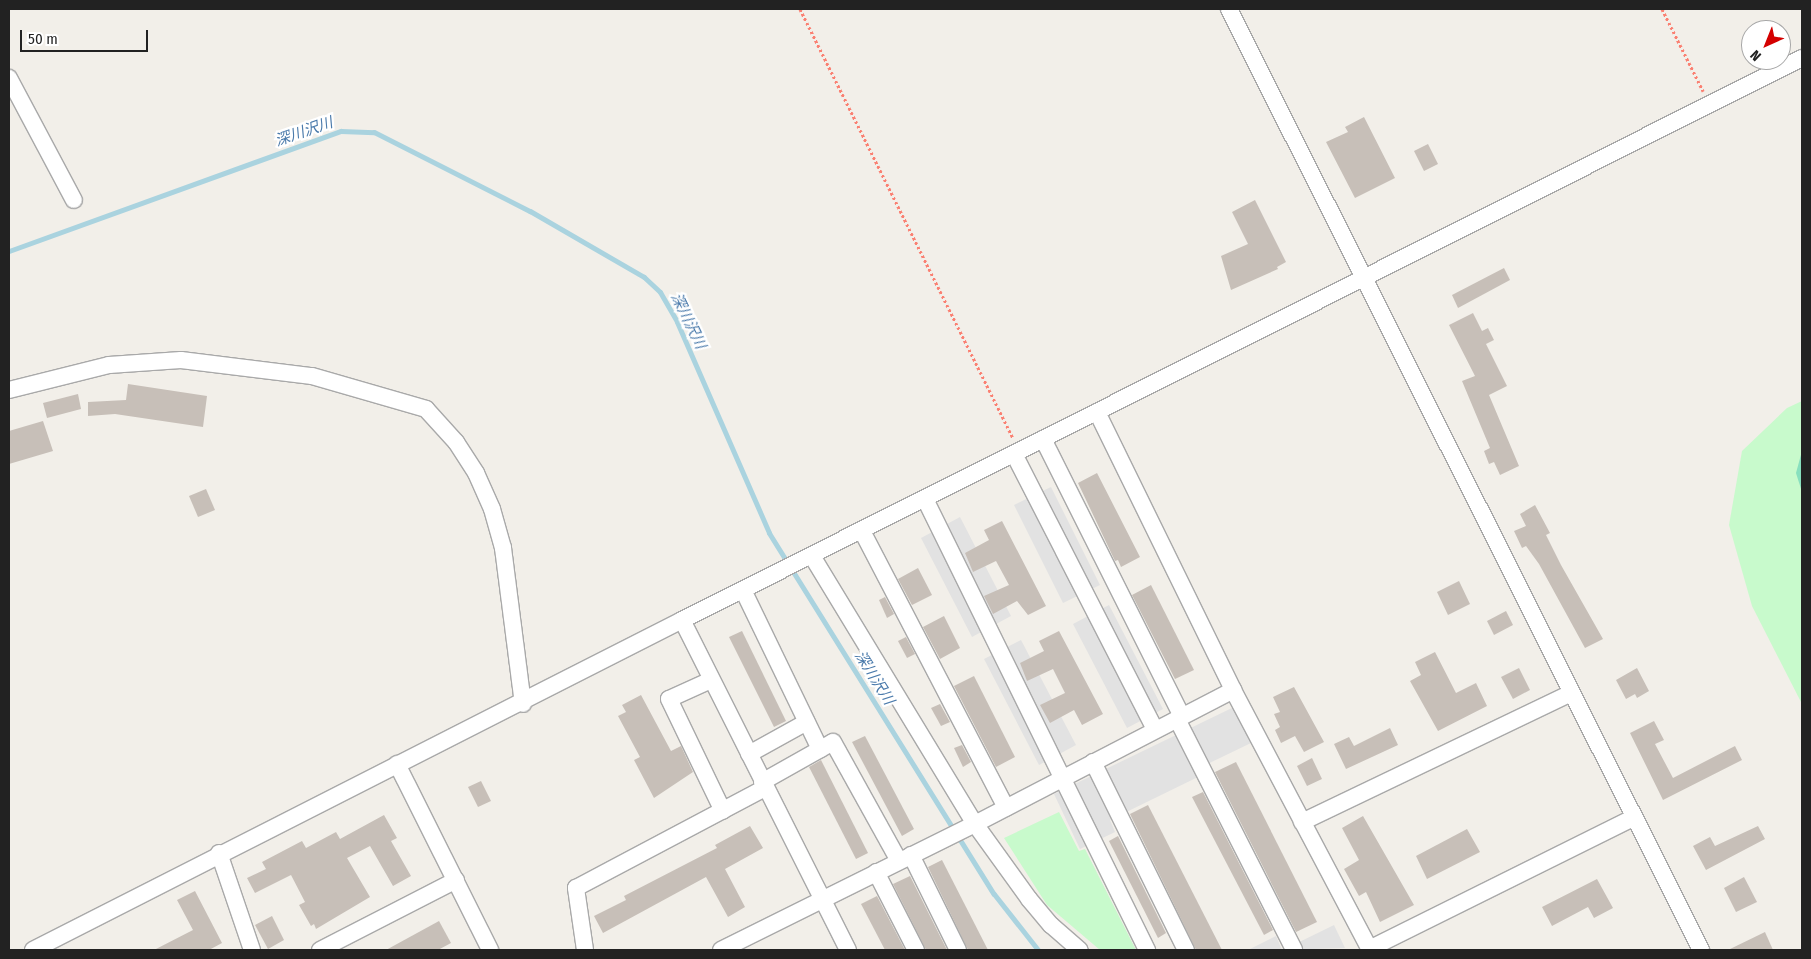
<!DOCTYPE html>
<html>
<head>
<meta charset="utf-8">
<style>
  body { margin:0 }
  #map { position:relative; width:1811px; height:959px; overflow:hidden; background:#f2efe9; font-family:"Fira Sans Condensed","Noto Sans JP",sans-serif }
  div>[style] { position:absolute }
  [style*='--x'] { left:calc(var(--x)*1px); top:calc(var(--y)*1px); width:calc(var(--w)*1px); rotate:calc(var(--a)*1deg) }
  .park>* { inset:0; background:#c8facc }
  .pitch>* { inset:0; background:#88e0be }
  .parking>* { inset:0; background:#e2e2e2 }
  .stream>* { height:5px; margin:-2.5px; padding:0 2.5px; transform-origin:2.5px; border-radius:2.5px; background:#aad3df }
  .building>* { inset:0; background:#c7bfb8 }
  .path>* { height:3px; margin-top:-1.5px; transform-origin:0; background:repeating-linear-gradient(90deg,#fa8072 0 2.5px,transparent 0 5px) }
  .roads { filter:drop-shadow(1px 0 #a9a9a9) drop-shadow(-1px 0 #a9a9a9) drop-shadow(0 1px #a9a9a9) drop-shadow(0 -1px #a9a9a9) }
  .minor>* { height:16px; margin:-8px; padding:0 8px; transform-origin:8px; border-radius:8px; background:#fff }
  span { translate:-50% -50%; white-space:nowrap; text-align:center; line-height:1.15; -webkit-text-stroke:4.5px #fff; paint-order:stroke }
  .water-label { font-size:15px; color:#4a7aab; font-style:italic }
  .frame { position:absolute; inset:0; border:10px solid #222; pointer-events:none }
  .north { position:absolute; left:1741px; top:20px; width:50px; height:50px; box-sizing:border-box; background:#fff; border:1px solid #a7a7a7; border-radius:50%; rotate:224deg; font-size:14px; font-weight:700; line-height:20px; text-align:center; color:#222 }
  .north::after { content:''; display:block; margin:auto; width:18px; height:22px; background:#d40000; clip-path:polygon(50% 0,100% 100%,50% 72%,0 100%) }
  .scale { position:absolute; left:20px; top:30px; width:128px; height:22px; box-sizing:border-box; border:2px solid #222; border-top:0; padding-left:6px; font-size:15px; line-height:18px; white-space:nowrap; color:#222; -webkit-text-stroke:4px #fff; paint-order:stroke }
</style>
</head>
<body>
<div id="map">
  <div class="park">
    <div style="clip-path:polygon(1802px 401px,1802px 704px,1752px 606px,1729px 525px,1742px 451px,1787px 408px)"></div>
    <div style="clip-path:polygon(1059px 812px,1079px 851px,1085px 849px,1136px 950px,1100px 950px,1047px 905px,1004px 838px)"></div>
  </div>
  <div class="pitch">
    <div style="clip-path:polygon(1802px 451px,1802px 492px,1796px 473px)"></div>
  </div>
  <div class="parking">
    <div style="clip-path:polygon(1051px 487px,1100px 585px,1063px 603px,1014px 505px)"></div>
    <div style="clip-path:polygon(960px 517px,1011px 616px,972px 637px,921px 538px)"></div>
    <div style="clip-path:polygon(1109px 605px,1163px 709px,1127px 728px,1073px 624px)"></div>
    <div style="clip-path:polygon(1021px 640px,1076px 745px,1039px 765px,984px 659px)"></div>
    <div style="clip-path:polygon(1234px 707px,1251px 743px,1195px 770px,1198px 777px,1110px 820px,1115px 832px,1080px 849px,1054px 794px)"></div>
    <div style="clip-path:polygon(1334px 925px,1345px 948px,1283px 950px)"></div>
    <div style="clip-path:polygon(1276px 936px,1282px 950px,1248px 950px)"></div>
  </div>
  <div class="stream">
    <div style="--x:9;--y:251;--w:353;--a:-19.9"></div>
    <div style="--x:341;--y:131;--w:33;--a:2"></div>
    <div style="--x:374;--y:132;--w:175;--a:26.9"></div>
    <div style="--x:530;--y:211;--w:132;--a:30.1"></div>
    <div style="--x:644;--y:277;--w:22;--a:43"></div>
    <div style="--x:660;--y:292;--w:34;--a:60"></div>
    <div style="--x:677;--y:322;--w:230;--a:66.4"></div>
    <div style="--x:769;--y:533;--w:425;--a:58.1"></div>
    <div style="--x:994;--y:894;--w:71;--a:51.8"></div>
  </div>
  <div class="building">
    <div style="clip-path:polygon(1364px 117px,1395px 178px,1355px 198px,1326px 142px,1348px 132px,1345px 127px)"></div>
    <div style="clip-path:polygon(1428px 144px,1438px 164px,1424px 171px,1414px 151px)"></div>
    <div style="clip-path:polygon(1255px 200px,1286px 262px,1277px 267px,1278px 269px,1231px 290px,1221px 256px,1248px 244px,1232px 212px)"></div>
    <div style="clip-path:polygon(1504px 268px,1510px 280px,1458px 308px,1452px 295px)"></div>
    <div style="clip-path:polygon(1473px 313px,1482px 331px,1488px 328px,1494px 340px,1486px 344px,1507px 386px,1489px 395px,1519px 466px,1500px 475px,1494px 462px,1489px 464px,1484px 451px,1490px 448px,1462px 381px,1475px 376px,1449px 325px)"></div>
    <div style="clip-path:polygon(128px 384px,207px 396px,203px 427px,115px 414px,88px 416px,88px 402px,126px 400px)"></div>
    <div style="clip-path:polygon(78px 394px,81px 409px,47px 418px,43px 403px)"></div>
    <div style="clip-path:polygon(43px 421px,53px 451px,9px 464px,9px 431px)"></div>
    <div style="clip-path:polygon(1097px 473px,1140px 557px,1121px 567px,1118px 560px,1115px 561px,1078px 483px)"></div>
    <div style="clip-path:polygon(206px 489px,215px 510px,198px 517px,189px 496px)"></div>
    <div style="clip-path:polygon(1535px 505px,1550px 533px,1546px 535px,1561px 565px,1603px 639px,1585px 648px,1539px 564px,1526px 546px,1522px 548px,1514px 531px,1526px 526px,1520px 514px)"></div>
    <div style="clip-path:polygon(1002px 521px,1046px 606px,1028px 615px,1017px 601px,993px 614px,984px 596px,1009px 585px,996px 561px,973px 572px,965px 553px,989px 540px,984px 530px)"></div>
    <div style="clip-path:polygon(918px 568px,932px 595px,912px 605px,898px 579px)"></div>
    <div style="clip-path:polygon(1459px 581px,1470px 604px,1448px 615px,1437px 592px)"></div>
    <div style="clip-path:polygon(1151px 585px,1194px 670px,1175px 679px,1132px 595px)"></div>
    <div style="clip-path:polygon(885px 597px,894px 614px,887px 618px,879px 600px)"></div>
    <div style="clip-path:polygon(1506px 611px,1513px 625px,1494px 635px,1487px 621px)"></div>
    <div style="clip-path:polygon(944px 616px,960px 648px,940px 659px,923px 627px)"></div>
    <div style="clip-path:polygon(742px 631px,786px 721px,774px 727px,729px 637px)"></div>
    <div style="clip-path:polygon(1059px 631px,1103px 714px,1082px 725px,1074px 710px,1050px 723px,1040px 705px,1065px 693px,1053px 669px,1027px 681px,1020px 663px,1044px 651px,1039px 641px)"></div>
    <div style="clip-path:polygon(906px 637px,915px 654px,907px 658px,898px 641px)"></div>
    <div style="clip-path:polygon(1435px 652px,1456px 693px,1476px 683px,1487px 706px,1438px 731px,1410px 681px,1421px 675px,1415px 662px)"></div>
    <div style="clip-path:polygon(1519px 668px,1530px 690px,1513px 699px,1501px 677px)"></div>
    <div style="clip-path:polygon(1637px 668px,1649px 691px,1637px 698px,1635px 694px,1626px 699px,1616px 680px)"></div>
    <div style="clip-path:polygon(974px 676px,1015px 757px,996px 767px,954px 686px)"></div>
    <div style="clip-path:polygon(1294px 687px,1324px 742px,1304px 752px,1295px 736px,1281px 743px,1275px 730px,1280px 727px,1274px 714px,1280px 712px,1273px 697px)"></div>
    <div style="clip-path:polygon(641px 695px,671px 751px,681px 746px,693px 772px,654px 798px,634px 760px,640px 757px,618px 716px,626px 712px,622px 705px)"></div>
    <div style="clip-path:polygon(940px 704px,950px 722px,941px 726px,931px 708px)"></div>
    <div style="clip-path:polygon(1654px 721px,1664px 740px,1655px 744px,1673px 778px,1735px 746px,1742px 760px,1663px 800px,1630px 733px)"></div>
    <div style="clip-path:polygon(1390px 728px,1398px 745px,1346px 769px,1334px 744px,1349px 737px,1354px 746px)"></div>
    <div style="clip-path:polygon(865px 736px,914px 829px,902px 836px,852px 742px)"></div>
    <div style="clip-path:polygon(962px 745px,971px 762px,963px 767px,954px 748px)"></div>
    <div style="clip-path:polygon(1312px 758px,1322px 779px,1307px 786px,1297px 766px)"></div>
    <div style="clip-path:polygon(821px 760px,868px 853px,856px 859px,809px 767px)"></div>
    <div style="clip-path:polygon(1236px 762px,1317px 922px,1296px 932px,1215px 772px)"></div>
    <div style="clip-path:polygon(481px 781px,491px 801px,478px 807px,468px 787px)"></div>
    <div style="clip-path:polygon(1203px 792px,1273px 930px,1264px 935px,1192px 797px)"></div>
    <div style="clip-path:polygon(1148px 805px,1222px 950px,1196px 950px,1130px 814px)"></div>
    <div style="clip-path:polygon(384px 815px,397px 838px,391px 841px,411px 876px,393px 886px,370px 846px,347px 858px,370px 897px,316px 929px,314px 924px,311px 926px,299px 905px,305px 902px,291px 875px,255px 893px,247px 878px,266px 869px,262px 862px,302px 841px,306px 848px,336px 832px,340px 839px)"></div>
    <div style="clip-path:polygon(1363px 816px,1414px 905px,1380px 922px,1366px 892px,1359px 896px,1344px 869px,1359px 860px,1342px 828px)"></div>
    <div style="clip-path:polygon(750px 826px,763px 848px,725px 869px,745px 907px,728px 917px,706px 877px,603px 933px,594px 916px,626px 900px,624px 896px,717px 848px,715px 845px)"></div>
    <div style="clip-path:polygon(1758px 826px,1765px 839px,1706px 870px,1693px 846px,1710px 837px,1715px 846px)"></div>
    <div style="clip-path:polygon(1467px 829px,1480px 852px,1427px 879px,1416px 856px)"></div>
    <div style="clip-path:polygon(1118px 836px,1166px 933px,1158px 938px,1109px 841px)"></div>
    <div style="clip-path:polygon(942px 860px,988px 950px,968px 950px,928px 867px)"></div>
    <div style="clip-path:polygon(910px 876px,947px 950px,926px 950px,893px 884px)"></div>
    <div style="clip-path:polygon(1744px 877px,1757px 902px,1736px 912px,1724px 888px)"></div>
    <div style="clip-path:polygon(1597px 879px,1613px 908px,1594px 918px,1588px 907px,1552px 926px,1542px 907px)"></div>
    <div style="clip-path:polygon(195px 891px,222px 943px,209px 950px,154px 950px,193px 930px,177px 900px)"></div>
    <div style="clip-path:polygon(877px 896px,905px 950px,885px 950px,861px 904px)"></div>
    <div style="clip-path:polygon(272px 916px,284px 940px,268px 949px,255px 925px)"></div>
    <div style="clip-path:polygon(439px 921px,451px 943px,438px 950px,386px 950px)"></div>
    <div style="clip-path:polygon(1765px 932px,1773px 950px,1728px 950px)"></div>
  </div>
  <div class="path">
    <div style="--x:800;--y:9;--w:479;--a:63.6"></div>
    <div style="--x:1662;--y:9;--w:92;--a:63.4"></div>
  </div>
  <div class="roads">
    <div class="minor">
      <div style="--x:1229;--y:9;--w:1053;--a:63.36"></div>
      <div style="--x:9;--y:78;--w:138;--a:62"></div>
      <div style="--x:9;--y:390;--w:103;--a:-14"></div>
      <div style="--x:109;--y:365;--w:72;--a:-4"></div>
      <div style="--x:181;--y:360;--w:132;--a:7"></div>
      <div style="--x:312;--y:376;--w:119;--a:16.1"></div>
      <div style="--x:426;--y:409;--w:45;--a:47.7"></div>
      <div style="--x:456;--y:442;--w:37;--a:57"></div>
      <div style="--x:476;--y:473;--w:39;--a:66"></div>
      <div style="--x:492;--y:509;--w:41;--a:74.2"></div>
      <div style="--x:503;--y:548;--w:157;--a:82.7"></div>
      <div style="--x:1097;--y:412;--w:309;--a:63.9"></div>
      <div style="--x:1233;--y:690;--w:294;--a:62.2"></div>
      <div style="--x:1043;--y:439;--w:310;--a:63.4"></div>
      <div style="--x:1014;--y:454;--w:310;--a:62.9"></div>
      <div style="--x:925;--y:499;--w:503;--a:63.79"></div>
      <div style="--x:862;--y:531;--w:312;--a:62.5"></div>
      <div style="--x:812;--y:556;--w:314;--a:58.7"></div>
      <div style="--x:975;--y:824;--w:92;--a:54.2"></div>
      <div style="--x:1029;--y:899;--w:34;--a:50"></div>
      <div style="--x:1051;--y:925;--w:38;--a:41"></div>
      <div style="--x:743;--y:590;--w:177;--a:64.2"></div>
      <div style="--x:711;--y:680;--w:46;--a:155.7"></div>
      <div style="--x:669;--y:699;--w:124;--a:64.3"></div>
      <div style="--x:1177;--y:719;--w:259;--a:63.1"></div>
      <div style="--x:749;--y:754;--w:66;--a:-28.9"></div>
      <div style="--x:1093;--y:762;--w:210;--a:63.7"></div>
      <div style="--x:397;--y:764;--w:208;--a:63.4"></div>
      <div style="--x:762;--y:782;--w:81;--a:-29.4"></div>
      <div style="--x:833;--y:742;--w:136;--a:61"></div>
      <div style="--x:1302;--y:822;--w:298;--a:-25.6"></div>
      <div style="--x:219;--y:853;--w:102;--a:71.2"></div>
      <div style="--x:911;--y:855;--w:106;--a:63.7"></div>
      <div style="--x:876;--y:872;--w:88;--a:62.9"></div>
      <div style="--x:1369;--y:949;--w:295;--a:-26.4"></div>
      <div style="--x:33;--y:950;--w:728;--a:-26.95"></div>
      <div style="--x:320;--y:950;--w:153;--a:-27.2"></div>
      <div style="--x:585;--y:950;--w:63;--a:-98.3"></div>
      <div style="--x:576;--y:888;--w:214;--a:-27.9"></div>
      <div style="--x:721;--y:950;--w:284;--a:-26.4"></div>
      <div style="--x:975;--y:824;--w:291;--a:-27.4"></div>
      <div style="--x:848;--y:950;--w:369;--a:-116.7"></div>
      <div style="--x:682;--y:620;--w:1253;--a:-26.65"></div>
    </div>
  </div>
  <div class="water-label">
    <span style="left:304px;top:132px;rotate:-19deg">深川沢川</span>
    <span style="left:688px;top:321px;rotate:64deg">深川沢川</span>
    <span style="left:874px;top:678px;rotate:58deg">深川沢川</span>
  </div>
  <div class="frame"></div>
  <div class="north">N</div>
  <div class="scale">50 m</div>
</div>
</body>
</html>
